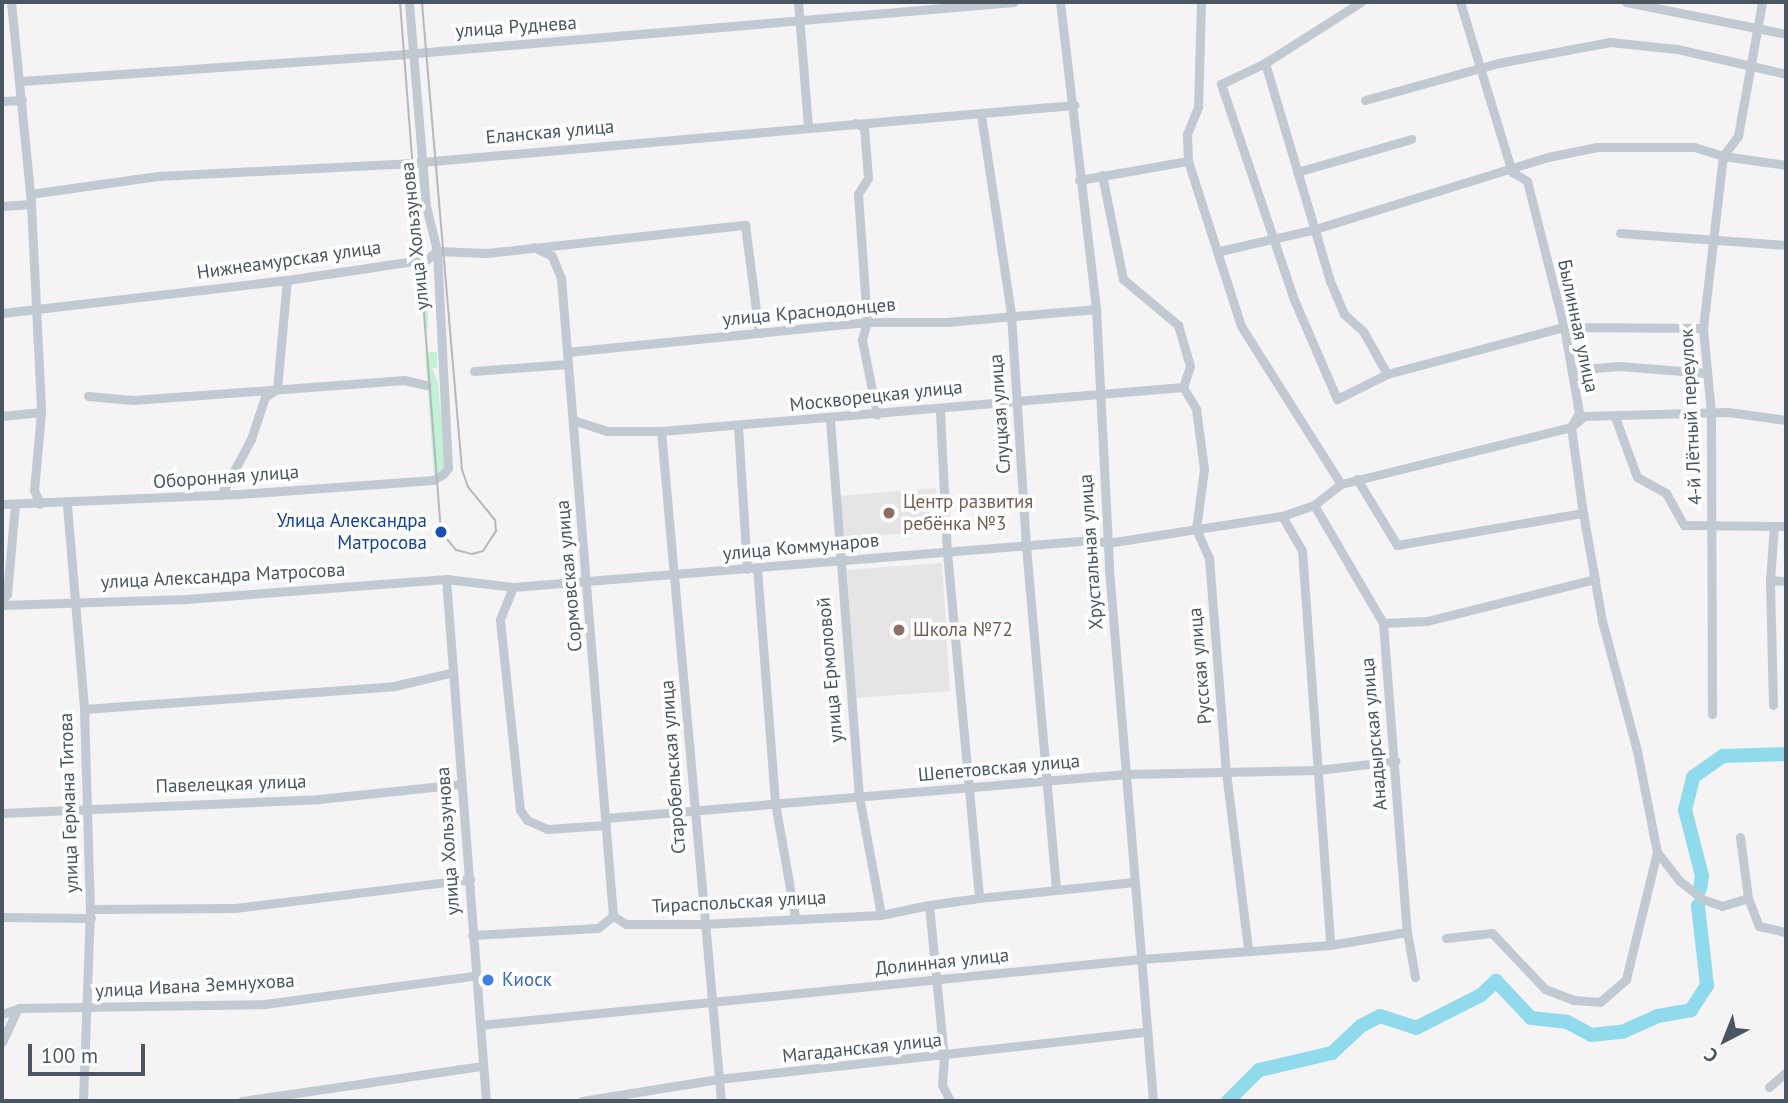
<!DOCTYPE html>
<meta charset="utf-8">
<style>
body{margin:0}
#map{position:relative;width:1788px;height:1103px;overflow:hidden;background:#f5f3f3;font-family:"PT Sans",sans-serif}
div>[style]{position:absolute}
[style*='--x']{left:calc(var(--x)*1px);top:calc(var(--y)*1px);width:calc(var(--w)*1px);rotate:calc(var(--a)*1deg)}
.education>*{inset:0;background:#e6e4e5}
.green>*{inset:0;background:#c3f1d5}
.river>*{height:14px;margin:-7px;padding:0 7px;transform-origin:7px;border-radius:7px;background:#90daee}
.minor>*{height:9px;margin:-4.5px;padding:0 4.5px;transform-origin:4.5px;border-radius:4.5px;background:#c1cad2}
.tram>*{height:2px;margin:-1px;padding:0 1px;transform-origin:1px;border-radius:1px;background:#b5b8bd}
.dots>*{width:19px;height:19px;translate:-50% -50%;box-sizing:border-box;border:4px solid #fff;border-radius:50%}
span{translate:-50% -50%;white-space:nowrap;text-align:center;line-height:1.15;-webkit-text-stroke:7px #fff;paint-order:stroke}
.street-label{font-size:19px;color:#4a5661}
.education-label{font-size:19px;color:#785e54}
.left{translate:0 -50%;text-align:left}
.transit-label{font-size:19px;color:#164399}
.right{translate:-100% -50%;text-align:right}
.shop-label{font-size:19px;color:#366cbe}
.frame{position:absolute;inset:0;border:4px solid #4a5661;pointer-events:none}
.north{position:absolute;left:1690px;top:1005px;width:70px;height:70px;-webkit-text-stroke:5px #fff;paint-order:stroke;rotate:222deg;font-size:19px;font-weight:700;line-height:28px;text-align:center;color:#4a5661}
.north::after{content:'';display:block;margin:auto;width:24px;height:32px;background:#4a5661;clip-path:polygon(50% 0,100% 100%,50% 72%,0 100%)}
.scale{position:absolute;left:28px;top:1044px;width:117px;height:32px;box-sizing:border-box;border:4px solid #4a5661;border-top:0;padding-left:9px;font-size:21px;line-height:24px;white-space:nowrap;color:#4a5661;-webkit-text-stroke:5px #fff;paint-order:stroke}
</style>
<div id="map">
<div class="education">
<div style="clip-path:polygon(936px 488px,939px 531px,842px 538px,839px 496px)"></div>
<div style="clip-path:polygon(942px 563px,950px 691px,856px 698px,847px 570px)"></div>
</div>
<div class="green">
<div style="clip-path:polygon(412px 170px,419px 172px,422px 199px,421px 215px,417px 219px)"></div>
<div style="clip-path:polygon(419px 263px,428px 268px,428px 329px,424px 329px)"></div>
<div style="clip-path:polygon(425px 352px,437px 352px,437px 368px,432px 368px,438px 382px,445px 467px,434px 475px)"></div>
</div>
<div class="river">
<div style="--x:1700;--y:889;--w:13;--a:-81"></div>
<div style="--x:1702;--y:876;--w:68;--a:-104.4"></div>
<div style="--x:1685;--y:810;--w:34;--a:-76"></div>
<div style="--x:1693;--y:777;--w:37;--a:-35"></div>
<div style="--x:1723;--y:756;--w:63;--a:-1.8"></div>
<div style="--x:1228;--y:1101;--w:44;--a:-45"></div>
<div style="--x:1259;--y:1070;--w:75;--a:-13.1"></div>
<div style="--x:1332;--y:1053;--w:40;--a:-43"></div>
<div style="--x:1361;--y:1026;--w:21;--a:-28"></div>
<div style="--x:1380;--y:1016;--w:38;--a:18"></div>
<div style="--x:1416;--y:1028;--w:73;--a:-26.9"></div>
<div style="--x:1481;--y:995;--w:21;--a:-43"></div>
<div style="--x:1496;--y:981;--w:51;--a:46.6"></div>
<div style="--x:1531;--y:1018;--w:36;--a:6"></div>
<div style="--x:1567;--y:1022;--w:27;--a:28"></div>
<div style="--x:1591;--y:1035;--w:31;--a:-6"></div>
<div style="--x:1622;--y:1032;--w:39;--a:-24"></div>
<div style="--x:1658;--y:1016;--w:34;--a:-10"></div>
<div style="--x:1691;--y:1010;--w:30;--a:-57"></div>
<div style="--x:1707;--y:985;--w:80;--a:-96.5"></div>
</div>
<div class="minor">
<div style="--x:11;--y:2;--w:203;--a:84.3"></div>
<div style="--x:31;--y:204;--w:208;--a:87.2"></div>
<div style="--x:41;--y:412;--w:78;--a:95.1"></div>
<div style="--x:34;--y:490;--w:15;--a:67"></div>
<div style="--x:798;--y:2;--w:125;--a:85.4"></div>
<div style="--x:1060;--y:2;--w:309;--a:83.3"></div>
<div style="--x:1096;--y:309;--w:260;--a:87.1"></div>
<div style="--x:1109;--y:569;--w:534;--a:85.27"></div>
<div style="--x:1201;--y:2;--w:105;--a:91.6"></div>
<div style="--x:1198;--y:107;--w:29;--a:112"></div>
<div style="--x:1187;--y:134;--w:27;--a:88"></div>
<div style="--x:1188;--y:161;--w:173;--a:72.2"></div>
<div style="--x:1241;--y:326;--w:187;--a:57.7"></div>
<div style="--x:1361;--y:2;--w:114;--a:147.6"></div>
<div style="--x:1265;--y:63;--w:49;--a:154.5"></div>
<div style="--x:1221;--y:84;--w:230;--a:71.3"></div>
<div style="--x:1295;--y:302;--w:106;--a:66.6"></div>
<div style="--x:1337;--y:399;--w:56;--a:-26.6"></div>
<div style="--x:1387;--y:374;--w:183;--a:-14.9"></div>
<div style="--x:1564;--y:327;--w:139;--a:0.4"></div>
<div style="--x:1460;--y:2;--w:178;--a:73"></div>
<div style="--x:1512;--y:172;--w:17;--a:31"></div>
<div style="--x:1527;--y:181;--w:151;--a:75.8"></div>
<div style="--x:1564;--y:327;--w:87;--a:80.1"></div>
<div style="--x:1579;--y:413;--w:16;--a:120"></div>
<div style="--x:1571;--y:427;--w:87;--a:82.1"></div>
<div style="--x:1583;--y:513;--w:110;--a:80"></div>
<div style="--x:1602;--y:621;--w:135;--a:74.9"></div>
<div style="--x:1637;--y:751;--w:103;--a:78.8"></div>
<div style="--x:1657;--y:852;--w:37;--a:52"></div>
<div style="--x:1680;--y:881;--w:28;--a:39"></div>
<div style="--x:1702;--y:899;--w:21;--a:19"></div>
<div style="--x:1722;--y:906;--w:27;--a:-17"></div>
<div style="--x:1748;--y:898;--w:30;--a:69"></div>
<div style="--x:1759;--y:926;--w:28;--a:13"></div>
<div style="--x:1626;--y:2;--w:163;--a:11.3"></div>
<div style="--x:1265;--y:63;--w:227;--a:73.4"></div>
<div style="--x:1330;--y:281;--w:36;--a:67"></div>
<div style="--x:1344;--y:314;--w:25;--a:42"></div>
<div style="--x:1363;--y:331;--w:49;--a:60.8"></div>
<div style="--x:21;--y:81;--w:384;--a:-4"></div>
<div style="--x:404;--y:54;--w:612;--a:-4.87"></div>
<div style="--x:1365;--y:100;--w:138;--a:-15.5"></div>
<div style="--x:1498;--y:63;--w:114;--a:-10.6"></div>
<div style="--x:1610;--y:42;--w:67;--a:6"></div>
<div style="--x:1677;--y:49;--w:112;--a:12.9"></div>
<div style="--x:2;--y:101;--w:20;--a:-3"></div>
<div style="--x:981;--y:115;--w:201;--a:81.4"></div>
<div style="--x:1011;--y:314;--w:232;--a:86.3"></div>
<div style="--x:1026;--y:546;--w:344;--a:85"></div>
<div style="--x:855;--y:123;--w:10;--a:24"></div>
<div style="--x:864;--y:127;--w:51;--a:85.5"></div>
<div style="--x:868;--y:178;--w:19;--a:122"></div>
<div style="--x:858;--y:194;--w:128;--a:86"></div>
<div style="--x:867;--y:322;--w:19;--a:106"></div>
<div style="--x:862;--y:340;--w:76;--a:78.7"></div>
<div style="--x:1297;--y:172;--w:119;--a:-16.1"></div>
<div style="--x:1102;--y:175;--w:106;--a:78.6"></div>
<div style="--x:1123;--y:279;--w:72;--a:39.9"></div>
<div style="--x:1178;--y:325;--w:43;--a:73.7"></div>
<div style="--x:1190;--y:366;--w:22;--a:108"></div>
<div style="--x:1079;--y:180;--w:111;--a:-9.9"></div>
<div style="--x:30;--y:194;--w:129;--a:-8"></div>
<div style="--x:158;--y:176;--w:241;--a:-2.9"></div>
<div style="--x:399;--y:164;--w:678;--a:-5"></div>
<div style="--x:2;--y:206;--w:29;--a:-4"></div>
<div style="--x:1620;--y:233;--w:166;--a:4.1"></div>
<div style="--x:534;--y:247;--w:20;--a:27"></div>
<div style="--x:552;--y:256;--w:24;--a:68"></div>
<div style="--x:561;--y:278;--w:640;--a:85.34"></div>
<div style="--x:437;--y:251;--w:49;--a:2.3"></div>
<div style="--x:486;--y:253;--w:261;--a:-6.2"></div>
<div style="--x:745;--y:225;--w:109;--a:82.6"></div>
<div style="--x:1220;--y:251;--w:94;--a:-12.9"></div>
<div style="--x:1312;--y:230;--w:247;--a:-17.2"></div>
<div style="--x:1548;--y:157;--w:50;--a:-11.5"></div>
<div style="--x:1597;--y:147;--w:97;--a:0"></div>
<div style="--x:1694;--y:147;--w:30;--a:17"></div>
<div style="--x:1723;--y:156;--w:64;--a:8.1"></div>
<div style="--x:2;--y:313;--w:287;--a:-6.6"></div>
<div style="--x:287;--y:280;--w:142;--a:-8.5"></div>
<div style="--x:427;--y:259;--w:13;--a:-39"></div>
<div style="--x:567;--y:352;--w:301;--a:-5.7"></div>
<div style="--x:867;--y:322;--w:80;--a:0"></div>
<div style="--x:947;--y:322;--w:150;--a:-5"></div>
<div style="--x:1572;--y:370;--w:47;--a:-4.9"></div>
<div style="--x:1619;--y:366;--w:88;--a:4.5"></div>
<div style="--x:474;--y:371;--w:94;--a:-4.3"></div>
<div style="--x:1183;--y:387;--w:26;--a:59"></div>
<div style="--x:1196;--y:409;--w:61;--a:82.4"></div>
<div style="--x:1204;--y:469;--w:61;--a:97.6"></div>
<div style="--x:1196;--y:529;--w:32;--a:66"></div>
<div style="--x:1209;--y:558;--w:215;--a:85.5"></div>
<div style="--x:1226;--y:772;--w:178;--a:82.9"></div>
<div style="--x:88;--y:396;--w:45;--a:5.1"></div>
<div style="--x:133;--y:400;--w:272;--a:-4.2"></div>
<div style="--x:404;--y:380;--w:23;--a:13"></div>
<div style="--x:940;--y:411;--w:141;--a:87.2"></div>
<div style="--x:947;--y:552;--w:347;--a:84.7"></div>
<div style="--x:979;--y:898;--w:50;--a:172"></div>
<div style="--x:929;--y:905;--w:153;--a:84.4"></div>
<div style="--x:944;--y:1057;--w:28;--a:94"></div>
<div style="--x:942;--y:1085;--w:18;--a:63"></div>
<div style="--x:2;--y:416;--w:39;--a:-6"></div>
<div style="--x:1615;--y:417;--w:64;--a:69.9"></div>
<div style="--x:1637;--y:477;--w:33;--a:29"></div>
<div style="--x:1666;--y:493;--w:37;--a:61"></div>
<div style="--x:1684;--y:525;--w:102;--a:0.6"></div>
<div style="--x:573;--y:420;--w:36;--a:18"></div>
<div style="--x:607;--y:431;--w:54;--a:0"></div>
<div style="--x:661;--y:431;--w:524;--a:-4.82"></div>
<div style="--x:830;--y:420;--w:377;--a:85.6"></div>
<div style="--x:859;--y:796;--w:121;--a:79.5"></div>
<div style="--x:738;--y:426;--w:143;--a:86.4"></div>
<div style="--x:661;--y:431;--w:673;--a:84.88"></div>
<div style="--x:1357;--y:479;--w:77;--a:58.8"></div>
<div style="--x:1397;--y:545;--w:189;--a:-9.8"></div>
<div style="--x:221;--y:495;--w:64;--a:-61.8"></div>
<div style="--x:251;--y:439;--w:44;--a:-71.6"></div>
<div style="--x:265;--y:397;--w:14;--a:-34"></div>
<div style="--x:277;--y:389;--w:109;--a:-84.8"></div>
<div style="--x:2;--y:504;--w:237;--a:-2.4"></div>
<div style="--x:239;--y:494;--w:195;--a:-4.1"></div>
<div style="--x:433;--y:480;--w:12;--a:-31"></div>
<div style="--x:443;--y:474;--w:8;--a:-50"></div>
<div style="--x:448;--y:468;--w:217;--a:-92.9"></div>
<div style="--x:437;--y:251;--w:46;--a:-103.7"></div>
<div style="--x:426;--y:206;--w:205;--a:-94.8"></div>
<div style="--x:67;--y:505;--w:205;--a:85.2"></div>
<div style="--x:84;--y:709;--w:200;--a:88.3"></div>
<div style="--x:90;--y:909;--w:192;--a:92.1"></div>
<div style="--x:1314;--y:505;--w:137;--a:59.7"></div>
<div style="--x:1383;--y:623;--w:310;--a:85.6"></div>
<div style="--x:1407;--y:932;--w:46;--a:79.9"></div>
<div style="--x:1282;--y:516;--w:39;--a:60"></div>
<div style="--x:1302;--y:550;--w:396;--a:85.9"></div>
<div style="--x:757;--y:568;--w:236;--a:85.6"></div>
<div style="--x:775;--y:803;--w:115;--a:80"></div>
<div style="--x:446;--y:579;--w:524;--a:85.62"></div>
<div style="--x:1770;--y:580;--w:16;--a:4"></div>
<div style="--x:513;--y:587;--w:35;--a:112"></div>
<div style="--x:500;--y:620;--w:191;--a:84"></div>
<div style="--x:520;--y:810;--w:12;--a:55"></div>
<div style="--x:527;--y:820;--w:22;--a:24"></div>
<div style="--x:547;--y:829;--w:59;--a:-3.9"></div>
<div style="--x:2;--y:600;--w:8;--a:-50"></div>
<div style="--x:7;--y:594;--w:90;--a:-84.9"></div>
<div style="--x:2;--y:605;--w:184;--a:-1.9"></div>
<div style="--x:186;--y:599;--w:261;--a:-4.4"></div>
<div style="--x:446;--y:579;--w:67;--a:6.8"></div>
<div style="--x:513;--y:587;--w:581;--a:-4.64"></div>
<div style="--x:1092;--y:540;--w:15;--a:11"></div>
<div style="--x:1107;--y:543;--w:177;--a:-8.8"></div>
<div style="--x:1282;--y:516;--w:34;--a:-19"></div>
<div style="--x:1314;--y:505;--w:34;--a:-38"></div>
<div style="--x:1341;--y:484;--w:237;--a:-13.9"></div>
<div style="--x:1571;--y:427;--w:17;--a:-40"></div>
<div style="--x:1584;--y:416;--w:144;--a:-1.6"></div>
<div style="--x:1728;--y:412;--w:59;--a:7.9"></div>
<div style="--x:1383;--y:623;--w:44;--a:-2.6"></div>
<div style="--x:1427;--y:621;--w:173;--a:-14"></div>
<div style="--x:1773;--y:705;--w:125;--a:-91.4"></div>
<div style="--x:1770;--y:580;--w:54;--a:-85.8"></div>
<div style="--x:84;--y:709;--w:311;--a:-4.2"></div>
<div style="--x:394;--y:686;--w:57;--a:-13.1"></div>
<div style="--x:1712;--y:714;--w:301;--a:-90.2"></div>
<div style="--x:1711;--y:413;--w:85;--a:-95.4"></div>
<div style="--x:1703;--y:328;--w:173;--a:-83.4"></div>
<div style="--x:1723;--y:156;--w:25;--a:-53"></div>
<div style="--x:1738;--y:136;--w:136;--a:-79.8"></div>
<div style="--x:2;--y:813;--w:317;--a:-2.5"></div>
<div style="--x:319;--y:799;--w:143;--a:-6"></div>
<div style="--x:606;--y:818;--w:522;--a:-4.84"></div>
<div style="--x:1126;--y:774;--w:192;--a:-1.2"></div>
<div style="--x:1318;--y:770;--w:78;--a:-6.7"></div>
<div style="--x:1740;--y:837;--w:62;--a:82.5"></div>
<div style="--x:979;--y:898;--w:156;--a:-5.9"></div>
<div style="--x:90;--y:909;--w:145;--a:-0.4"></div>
<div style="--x:235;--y:908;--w:237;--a:-7"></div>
<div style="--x:2;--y:917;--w:89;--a:0.6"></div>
<div style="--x:472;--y:935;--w:126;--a:-3.2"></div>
<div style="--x:598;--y:928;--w:19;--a:-39"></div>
<div style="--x:613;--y:916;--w:15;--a:32"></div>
<div style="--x:626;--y:924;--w:76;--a:0"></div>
<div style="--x:702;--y:924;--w:179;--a:-2.9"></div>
<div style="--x:881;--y:915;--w:49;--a:-11.8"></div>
<div style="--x:1446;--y:938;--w:46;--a:-6.2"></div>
<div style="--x:1492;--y:933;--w:77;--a:46.6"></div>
<div style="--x:1545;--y:989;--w:30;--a:21"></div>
<div style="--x:1573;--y:1000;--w:27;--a:4"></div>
<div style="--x:1600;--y:1002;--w:35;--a:-41"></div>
<div style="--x:1626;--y:979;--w:131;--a:-76.3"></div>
<div style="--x:2;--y:1014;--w:18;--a:-19"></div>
<div style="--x:19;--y:1008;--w:246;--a:-0.9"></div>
<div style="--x:265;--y:1004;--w:210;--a:-7.7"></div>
<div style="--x:480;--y:1025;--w:664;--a:-5.7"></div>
<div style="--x:1141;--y:959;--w:190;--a:-4.2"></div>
<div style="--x:1330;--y:945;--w:78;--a:-9.6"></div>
<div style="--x:2;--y:1042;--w:35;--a:-65"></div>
<div style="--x:1769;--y:1087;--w:23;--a:-41"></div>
<div style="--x:242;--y:1101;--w:243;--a:-8.3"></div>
<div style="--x:582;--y:1101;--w:138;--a:-9.2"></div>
<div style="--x:718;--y:1079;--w:432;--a:-6.3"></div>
</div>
<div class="tram">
<div style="--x:400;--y:2;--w:532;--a:85.58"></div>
<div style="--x:441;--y:532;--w:23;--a:50"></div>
<div style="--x:456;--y:550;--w:16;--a:14"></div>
<div style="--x:472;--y:554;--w:11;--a:-15"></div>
<div style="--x:483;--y:551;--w:24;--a:-57"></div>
<div style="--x:496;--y:531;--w:11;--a:-95"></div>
<div style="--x:495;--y:520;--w:43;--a:-129.3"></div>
<div style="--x:468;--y:487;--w:18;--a:-109"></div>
<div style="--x:462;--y:470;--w:470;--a:-94.9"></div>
</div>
<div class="dots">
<div style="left:889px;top:513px;background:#8d6e63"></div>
<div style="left:441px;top:532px;background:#1a4fb4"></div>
<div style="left:899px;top:630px;background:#8d6e63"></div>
<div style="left:488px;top:980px;background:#3f7fe0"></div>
</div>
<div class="street-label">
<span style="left:516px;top:27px;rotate:-4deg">улица Руднева</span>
<span style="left:550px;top:132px;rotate:-5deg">Еланская улица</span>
<span style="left:415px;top:236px;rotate:-96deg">улица Хользунова</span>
<span style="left:289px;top:260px;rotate:-8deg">Нижнеамурская улица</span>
<span style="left:809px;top:312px;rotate:-5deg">улица Краснодонцев</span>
<span style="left:1578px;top:326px;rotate:78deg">Былинная улица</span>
<span style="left:876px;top:396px;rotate:-6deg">Москворецкая улица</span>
<span style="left:1000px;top:414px;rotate:-94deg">Слуцкая улица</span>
<span style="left:1691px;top:417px;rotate:-93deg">4-й Лётный переулок</span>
<span style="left:226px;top:477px;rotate:-4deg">Оборонная улица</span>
<span style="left:801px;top:547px;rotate:-5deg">улица Коммунаров</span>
<span style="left:1091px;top:552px;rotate:-94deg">Хрустальная улица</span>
<span style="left:223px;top:576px;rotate:-3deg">улица Александра Матросова</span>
<span style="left:569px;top:576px;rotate:-95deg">Сормовская улица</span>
<span style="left:1200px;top:666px;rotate:-95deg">Русская улица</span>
<span style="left:830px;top:670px;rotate:-95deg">улица Ермоловой</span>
<span style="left:1374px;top:734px;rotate:-95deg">Анадырская улица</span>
<span style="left:673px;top:767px;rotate:-94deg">Старобельская улица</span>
<span style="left:999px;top:768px;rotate:-5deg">Шепетовская улица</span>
<span style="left:231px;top:784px;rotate:-2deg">Павелецкая улица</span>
<span style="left:69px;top:803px;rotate:-92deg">улица Германа Титова</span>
<span style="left:448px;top:841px;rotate:-94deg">улица Хользунова</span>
<span style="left:739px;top:902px;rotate:-3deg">Тираспольская улица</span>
<span style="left:942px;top:962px;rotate:-6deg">Долинная улица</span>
<span style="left:195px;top:986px;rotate:-3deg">улица Ивана Земнухова</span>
<span style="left:862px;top:1048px;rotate:-6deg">Магаданская улица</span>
</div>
<div class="education-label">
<span class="left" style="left:903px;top:513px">Центр развития<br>ребёнка №3</span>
<span class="left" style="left:913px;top:630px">Школа №72</span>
</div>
<div class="transit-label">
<span class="right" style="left:427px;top:532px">Улица Александра<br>Матросова</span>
</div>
<div class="shop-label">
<span class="left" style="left:502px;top:980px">Киоск</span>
</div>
<div class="frame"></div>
<div class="north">С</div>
<div class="scale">100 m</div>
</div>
